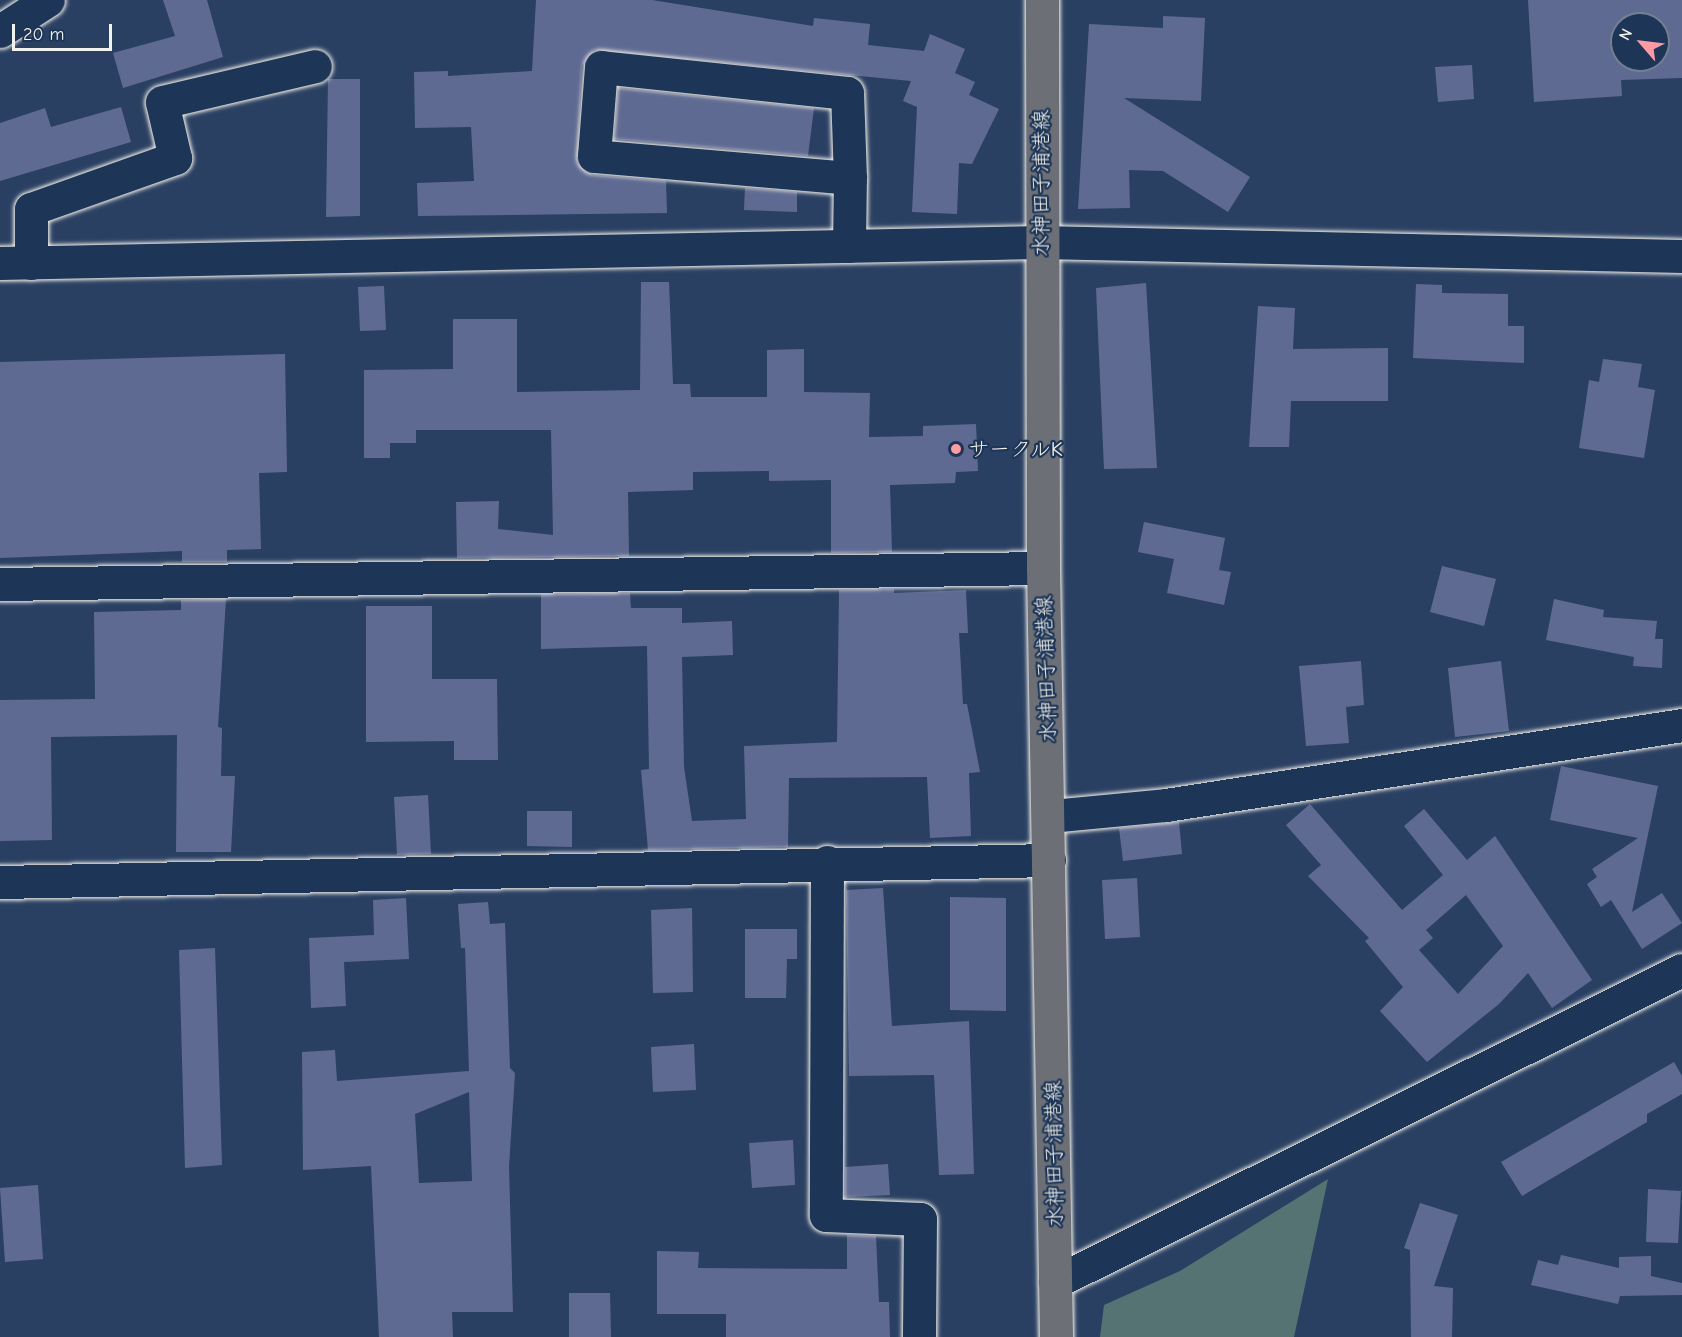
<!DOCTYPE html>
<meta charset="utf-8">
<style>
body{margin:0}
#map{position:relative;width:1682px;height:1337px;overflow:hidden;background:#2a4063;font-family:"Comic Neue","Klee One",sans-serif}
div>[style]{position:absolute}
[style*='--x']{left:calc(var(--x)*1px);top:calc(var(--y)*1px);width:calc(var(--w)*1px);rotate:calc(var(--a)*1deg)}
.green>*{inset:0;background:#547372}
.building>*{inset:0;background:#5f6a92}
.roads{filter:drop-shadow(0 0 2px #f4f1e8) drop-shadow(0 0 2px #f4f1e8)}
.minor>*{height:33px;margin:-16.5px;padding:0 16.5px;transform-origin:16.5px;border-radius:16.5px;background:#1d3557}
.major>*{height:33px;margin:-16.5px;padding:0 16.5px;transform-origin:16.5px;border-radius:16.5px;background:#6c6f75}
.dots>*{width:16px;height:16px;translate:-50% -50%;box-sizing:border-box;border:3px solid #1d3557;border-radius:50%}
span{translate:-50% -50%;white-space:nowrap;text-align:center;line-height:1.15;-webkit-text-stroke:4.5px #1d3557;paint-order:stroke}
.street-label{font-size:21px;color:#f4f1e8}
.poi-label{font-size:21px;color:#f4f1e8}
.left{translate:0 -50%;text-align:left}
.north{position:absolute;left:1610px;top:12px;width:60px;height:60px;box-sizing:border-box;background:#1d3557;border:2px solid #738091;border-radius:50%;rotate:298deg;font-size:16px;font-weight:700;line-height:24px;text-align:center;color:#f4f1e8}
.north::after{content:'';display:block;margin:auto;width:21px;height:27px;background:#ff9aa2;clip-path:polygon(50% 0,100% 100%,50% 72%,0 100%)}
.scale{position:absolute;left:12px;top:24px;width:100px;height:27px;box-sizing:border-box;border:3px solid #f4f1e8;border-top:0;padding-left:8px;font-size:18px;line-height:21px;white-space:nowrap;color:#f4f1e8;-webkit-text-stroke:4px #1d3557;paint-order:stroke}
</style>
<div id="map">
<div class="green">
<div style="clip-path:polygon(1328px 1179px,1294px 1337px,1100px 1337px,1104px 1305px,1180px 1271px)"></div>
</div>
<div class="building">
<div style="clip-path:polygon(163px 0,207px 0,223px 57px,123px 88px,113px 53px,175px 36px)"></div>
<div style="clip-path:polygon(536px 0,652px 0,813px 26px,814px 18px,870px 24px,868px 45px,924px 51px,930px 34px,965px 49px,955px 73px,975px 82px,969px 95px,999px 109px,972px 164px,959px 163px,957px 214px,912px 212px,917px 107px,903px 101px,911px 81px,594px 50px,582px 66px,577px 163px,592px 175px,666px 181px,667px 213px,418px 216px,417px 183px,474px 181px,471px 127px,415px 128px,414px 72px,448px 71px,448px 76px,532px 71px)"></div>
<div style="clip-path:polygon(evenodd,1528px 0,1682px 0,1682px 78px,1621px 80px,1622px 96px,1534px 102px,1528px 0,1622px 24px,1658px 24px,1658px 60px,1622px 60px,1622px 24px)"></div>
<div style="clip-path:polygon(1163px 16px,1205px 18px,1201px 101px,1124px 98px,1250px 177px,1228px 212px,1163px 171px,1129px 170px,1130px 208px,1078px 209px,1089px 24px,1163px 28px)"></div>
<div style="clip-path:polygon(1472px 65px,1474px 99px,1438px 102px,1435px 67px)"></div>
<div style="clip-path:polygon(328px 79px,360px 79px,360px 216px,326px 217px)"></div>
<div style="clip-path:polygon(618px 88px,814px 108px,808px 156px,614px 139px)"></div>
<div style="clip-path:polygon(121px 107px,131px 142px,0 181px,0 123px,45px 108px,51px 127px)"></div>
<div style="clip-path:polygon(745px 188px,797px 192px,797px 212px,744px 210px)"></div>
<div style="clip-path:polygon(641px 282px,669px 282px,673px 384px,690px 384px,691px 397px,767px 397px,767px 350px,804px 349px,804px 392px,870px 393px,869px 437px,923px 436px,923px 426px,976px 424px,978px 471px,956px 472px,955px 483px,890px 485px,892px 552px,831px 553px,831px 480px,769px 481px,769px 471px,693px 472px,693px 490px,628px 492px,629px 556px,457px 558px,456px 502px,499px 501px,498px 529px,553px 535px,551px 430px,416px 430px,416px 443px,390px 443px,390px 458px,364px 458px,364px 370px,453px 369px,453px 319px,517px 319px,517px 392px,640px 390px)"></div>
<div style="clip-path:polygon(1146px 283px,1157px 468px,1104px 469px,1096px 288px)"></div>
<div style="clip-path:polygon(1416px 284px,1442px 285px,1442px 293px,1508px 294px,1508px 326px,1524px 326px,1524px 363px,1413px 358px)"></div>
<div style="clip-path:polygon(384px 286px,386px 330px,360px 331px,358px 287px)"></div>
<div style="clip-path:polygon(1258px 306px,1295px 308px,1293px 349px,1388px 348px,1388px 401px,1291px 401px,1289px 447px,1249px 447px)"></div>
<div style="clip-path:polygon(285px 354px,287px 472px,259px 473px,261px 549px,227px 550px,227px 562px,182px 562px,182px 551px,0 558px,0 362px)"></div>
<div style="clip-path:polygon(1603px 359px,1642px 364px,1638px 387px,1655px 390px,1644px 458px,1579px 448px,1589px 380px,1599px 382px)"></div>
<div style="clip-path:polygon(1144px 522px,1225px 538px,1219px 570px,1231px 572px,1224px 605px,1167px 593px,1174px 559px,1138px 552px)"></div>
<div style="clip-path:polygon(1442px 566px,1496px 579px,1484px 626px,1430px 612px)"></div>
<div style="clip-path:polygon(894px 589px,894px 593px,966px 590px,968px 633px,959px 633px,963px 704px,967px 704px,980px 772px,969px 773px,971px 836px,930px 838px,927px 777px,789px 778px,788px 847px,648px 850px,641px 770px,649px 769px,647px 646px,541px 649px,541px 594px,630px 593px,631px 608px,682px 608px,682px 623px,732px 621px,733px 655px,682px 657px,684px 767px,692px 821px,746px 819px,744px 746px,837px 742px,839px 590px)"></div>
<div style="clip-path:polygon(226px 599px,218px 727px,222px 728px,221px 776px,235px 776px,231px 852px,176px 852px,177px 735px,51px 737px,52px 840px,0 841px,0 700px,95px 699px,94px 612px,181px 610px,181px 600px)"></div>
<div style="clip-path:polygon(1554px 599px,1604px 610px,1603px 617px,1657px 621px,1655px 639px,1663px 639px,1662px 668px,1633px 666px,1634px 657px,1546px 640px)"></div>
<div style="clip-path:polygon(366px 606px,432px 606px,432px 679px,497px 679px,498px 760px,454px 760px,454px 741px,366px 742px)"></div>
<div style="clip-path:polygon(1361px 661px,1364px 705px,1346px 707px,1349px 743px,1306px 746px,1299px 666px)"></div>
<div style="clip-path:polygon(1501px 661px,1509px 731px,1455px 737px,1448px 668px)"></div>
<div style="clip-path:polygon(1561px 766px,1658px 786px,1632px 912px,1662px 893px,1682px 923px,1642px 949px,1611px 900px,1601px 907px,1587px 884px,1597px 877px,1592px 869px,1638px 838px,1550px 820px)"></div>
<div style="clip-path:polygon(428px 795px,431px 854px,397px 855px,394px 797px)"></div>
<div style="clip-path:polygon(evenodd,1310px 804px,1402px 910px,1443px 875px,1404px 826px,1424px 809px,1467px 860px,1495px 836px,1592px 980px,1552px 1008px,1528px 973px,1499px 1004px,1427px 1062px,1380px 1011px,1403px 987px,1365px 941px,1369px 938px,1308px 876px,1321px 865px,1286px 825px,1310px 804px,1466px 895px,1503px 946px,1458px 994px,1419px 950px,1433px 938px,1426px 930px,1466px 895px)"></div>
<div style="clip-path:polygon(527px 811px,572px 811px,572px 847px,527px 846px)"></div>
<div style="clip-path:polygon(1179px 822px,1182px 854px,1123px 861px,1119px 828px)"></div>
<div style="clip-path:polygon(1137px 878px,1140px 937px,1105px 939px,1102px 880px)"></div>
<div style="clip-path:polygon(883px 888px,892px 1026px,969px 1021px,974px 1174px,939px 1175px,934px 1075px,849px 1076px,846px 890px)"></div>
<div style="clip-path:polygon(950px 897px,1006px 898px,1006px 1011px,950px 1010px)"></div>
<div style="clip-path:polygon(406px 898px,409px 959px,344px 962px,346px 1006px,311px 1008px,309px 938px,374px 935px,373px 900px)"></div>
<div style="clip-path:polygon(evenodd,488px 902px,490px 924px,505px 923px,510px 1068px,515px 1073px,509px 1167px,513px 1312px,452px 1312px,453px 1337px,379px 1337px,371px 1166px,303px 1170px,302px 1052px,335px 1050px,337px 1081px,469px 1071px,465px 948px,461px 948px,458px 904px,488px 902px,469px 1092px,472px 1181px,419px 1183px,415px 1114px,469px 1092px)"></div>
<div style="clip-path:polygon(692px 908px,693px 992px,653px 993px,651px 910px)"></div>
<div style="clip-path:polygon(745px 929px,797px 929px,797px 959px,787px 959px,786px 998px,745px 998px)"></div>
<div style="clip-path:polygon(215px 948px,222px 1165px,185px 1168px,179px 950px)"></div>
<div style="clip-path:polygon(694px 1044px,696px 1090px,653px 1092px,651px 1047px)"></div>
<div style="clip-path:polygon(1674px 1062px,1682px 1076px,1682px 1094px,1647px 1114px,1647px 1122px,1522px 1196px,1501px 1162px)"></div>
<div style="clip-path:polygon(793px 1140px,795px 1185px,752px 1188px,749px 1143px)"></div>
<div style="clip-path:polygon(888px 1164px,890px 1195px,845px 1197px,845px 1167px)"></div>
<div style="clip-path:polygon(38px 1185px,43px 1259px,5px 1262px,0 1188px)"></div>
<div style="clip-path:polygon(1648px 1189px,1681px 1191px,1678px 1243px,1646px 1242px)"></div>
<div style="clip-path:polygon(1420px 1203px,1458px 1215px,1434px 1286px,1453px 1288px,1452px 1337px,1411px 1337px,1410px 1250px,1404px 1248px)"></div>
<div style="clip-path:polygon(847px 1235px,876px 1236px,879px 1302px,889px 1302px,890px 1337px,726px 1337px,726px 1314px,657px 1314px,657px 1251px,699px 1252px,698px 1268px,847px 1269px)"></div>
<div style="clip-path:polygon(1561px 1255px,1619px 1268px,1619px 1257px,1651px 1256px,1651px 1276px,1682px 1283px,1682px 1295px,1620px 1296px,1618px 1304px,1531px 1285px,1538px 1260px,1558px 1265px)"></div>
<div style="clip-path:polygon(569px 1293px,610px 1293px,611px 1337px,569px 1337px)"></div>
</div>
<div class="roads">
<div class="minor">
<div style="--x:0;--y:31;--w:57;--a:-32.9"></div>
<div style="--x:849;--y:246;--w:68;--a:-89.2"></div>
<div style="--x:850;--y:178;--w:85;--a:-92"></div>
<div style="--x:847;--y:93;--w:247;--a:-174"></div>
<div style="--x:601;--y:67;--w:89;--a:94.5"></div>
<div style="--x:594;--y:156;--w:257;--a:4.9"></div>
<div style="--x:0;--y:263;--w:1040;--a:-1.16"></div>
<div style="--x:1040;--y:242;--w:642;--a:1.25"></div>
<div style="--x:31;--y:263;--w:54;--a:-90"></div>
<div style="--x:31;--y:209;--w:153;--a:-19.5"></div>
<div style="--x:175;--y:158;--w:57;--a:-103.1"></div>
<div style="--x:162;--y:102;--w:157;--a:-13.2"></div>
<div style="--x:0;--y:584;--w:1043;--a:-0.88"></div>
<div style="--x:1050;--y:816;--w:117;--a:-5.4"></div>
<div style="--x:1166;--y:805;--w:522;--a:-8.81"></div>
<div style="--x:827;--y:862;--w:353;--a:90.2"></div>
<div style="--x:826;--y:1215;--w:94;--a:2.4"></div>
<div style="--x:920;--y:1219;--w:118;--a:90.5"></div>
<div style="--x:0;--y:882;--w:1049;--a:-1.2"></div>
<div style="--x:1055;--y:1282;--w:700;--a:-26.46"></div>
</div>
<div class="major">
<div style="--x:1042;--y:0;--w:568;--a:89.9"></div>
<div style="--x:1043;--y:568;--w:769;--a:89.03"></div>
</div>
</div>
<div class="dots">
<div style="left:956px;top:449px;background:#ff9aa2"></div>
</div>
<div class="street-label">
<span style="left:1041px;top:183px;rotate:-90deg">水神田子浦港線</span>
<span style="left:1046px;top:669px;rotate:-92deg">水神田子浦港線</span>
<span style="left:1054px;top:1154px;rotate:-91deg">水神田子浦港線</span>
</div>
<div class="poi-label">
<span class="left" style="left:968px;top:449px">サークルK</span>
</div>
<div class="north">N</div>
<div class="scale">20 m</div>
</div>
